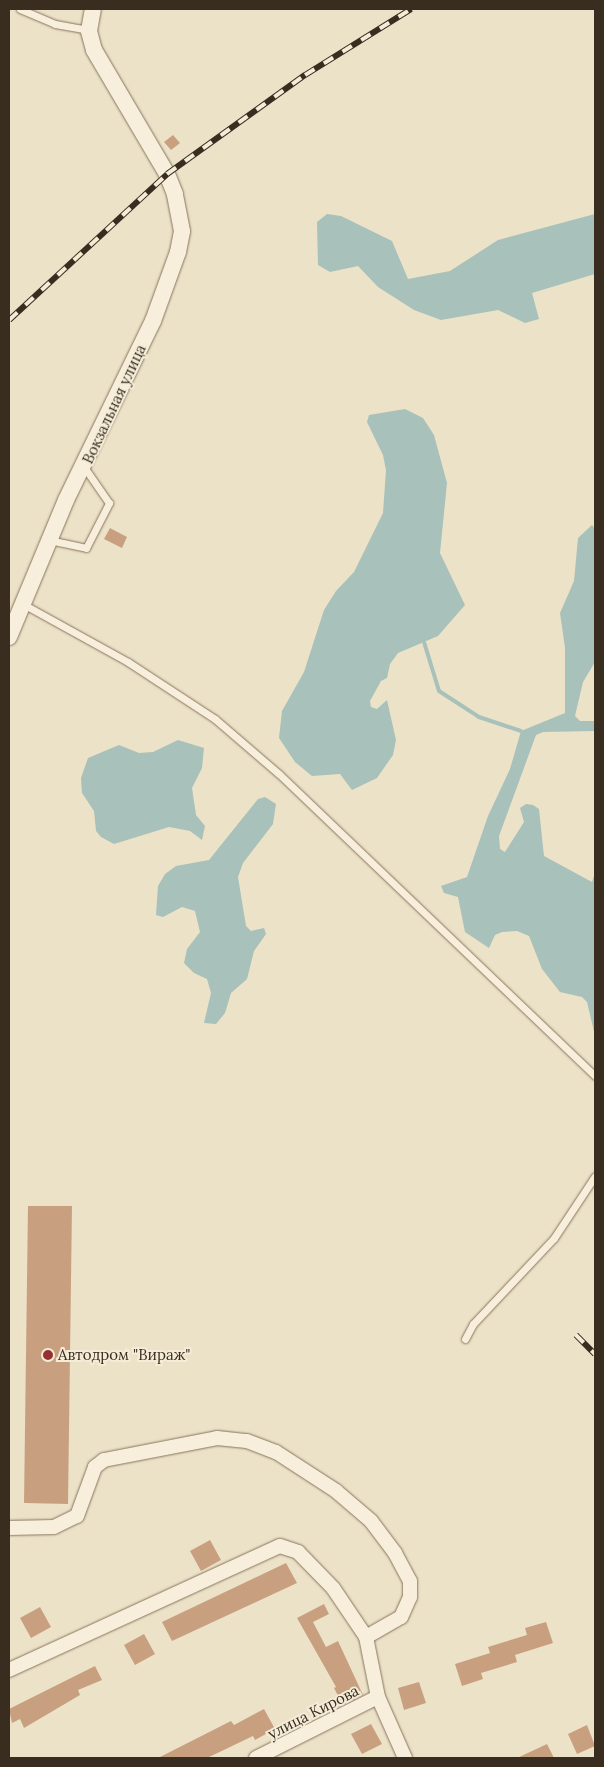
<!DOCTYPE html>
<meta charset="utf-8">
<style>
body{margin:0}
#map{position:relative;width:604px;height:1767px;overflow:hidden;background:#ece2c8;font-family:Lora,serif}
div>[style]{position:absolute}
[style*='--x']{left:calc(var(--x)*1px);top:calc(var(--y)*1px);width:calc(var(--w)*1px);rotate:calc(var(--a)*1deg)}
.water>*{inset:0;background:#a8c1ba}
.stream>*{height:4px;margin:-2px;padding:0 2px;transform-origin:2px;border-radius:2px;background:#a8c1ba}
.building>*{inset:0;background:#c8a080}
.roads{filter:drop-shadow(0 0 1px #87755e) drop-shadow(0 0 1px #87755e)}
.service>*{height:7px;margin:-3.5px;padding:0 3.5px;transform-origin:3.5px;border-radius:3.5px;background:#f7efdb}
.minor>*{height:14px;margin:-7px;padding:0 7px;transform-origin:7px;border-radius:7px;background:#f7efdb}
.tertiary>*{height:16px;margin:-8px;padding:0 8px;transform-origin:8px;border-radius:8px;background:#f7efdb}
.rail>*{height:5.5px;margin-top:-2.75px;transform-origin:0;background:repeating-linear-gradient(90deg,#f4ecd7 0 11px,#392d20 0 22px);box-sizing:border-box;border-block:1px solid #392d20}
.dots>*{width:14px;height:14px;translate:-50% -50%;box-sizing:border-box;border:2px solid #f4ecd7;border-radius:50%}
span{translate:-50% -50%;white-space:nowrap;text-align:center;line-height:1.15;-webkit-text-stroke:4px #f4ecd7;paint-order:stroke}
.street-label{font-size:15px;color:#392d20}
.poi-label{font-size:15px;color:#392d20}
.left{translate:0 -50%;text-align:left}
.frame{position:absolute;inset:0;border:10px solid #392d20;pointer-events:none}
</style>
<div id="map">
<div class="water">
<div style="clip-path:polygon(327px 214px,341px 216px,392px 241px,408px 279px,450px 271px,498px 240px,595px 214px,595px 274px,532px 293px,539px 319px,525px 323px,498px 310px,441px 320px,414px 310px,378px 287px,358px 266px,330px 272px,318px 265px,317px 222px)"></div>
<div style="clip-path:polygon(405px 409px,423px 418px,434px 435px,447px 483px,440px 553px,465px 605px,438px 636px,398px 653px,390px 664px,387px 678px,381px 681px,370px 701px,371px 707px,377px 709px,387px 700px,396px 740px,393px 755px,377px 778px,352px 790px,340px 774px,312px 776px,295px 762px,279px 738px,282px 711px,304px 672px,324px 610px,336px 591px,354px 572px,383px 513px,386px 470px,383px 455px,367px 422px,369px 415px)"></div>
<div style="clip-path:polygon(592px 525px,595px 529px,595px 662px,583px 682px,575px 716px,580px 721px,595px 721px,595px 731px,543px 732px,536px 735px,499px 836px,500px 849px,505px 852px,524px 822px,520px 808px,526px 804px,533px 805px,539px 809px,544px 856px,592px 882px,595px 873px,595px 1036px,587px 1002px,582px 997px,560px 992px,542px 969px,529px 936px,517px 931px,502px 932px,495px 935px,489px 948px,465px 932px,458px 897px,444px 893px,441px 886px,467px 877px,488px 816px,510px 769px,521px 731px,565px 713px,565px 648px,560px 613px,574px 581px,578px 538px)"></div>
<div style="clip-path:polygon(178px 740px,204px 748px,202px 768px,192px 788px,196px 815px,205px 826px,202px 840px,190px 831px,169px 827px,114px 844px,101px 837px,96px 831px,94px 811px,82px 793px,81px 778px,88px 758px,119px 745px,139px 753px,153px 752px)"></div>
<div style="clip-path:polygon(265px 797px,276px 804px,273px 824px,243px 863px,238px 877px,246px 926px,251px 931px,264px 928px,266px 934px,254px 951px,247px 979px,231px 993px,225px 1013px,216px 1024px,204px 1023px,211px 993px,207px 979px,194px 973px,184px 963px,187px 949px,200px 932px,195px 911px,182px 907px,163px 917px,156px 915px,158px 886px,165px 874px,176px 866px,209px 860px,258px 799px)"></div>
</div>
<div class="stream">
<div style="--x:424;--y:642;--w:51;--a:73"></div>
<div style="--x:439;--y:691;--w:48;--a:33"></div>
<div style="--x:479;--y:717;--w:44;--a:18.4"></div>
</div>
<div class="building">
<div style="clip-path:polygon(173px 135px,180px 143px,171px 150px,164px 142px)"></div>
<div style="clip-path:polygon(110px 528px,127px 537px,122px 548px,104px 539px)"></div>
<div style="clip-path:polygon(28px 1206px,72px 1206px,68px 1504px,24px 1503px)"></div>
<div style="clip-path:polygon(210px 1540px,221px 1560px,201px 1571px,190px 1551px)"></div>
<div style="clip-path:polygon(286px 1563px,297px 1583px,172px 1641px,162px 1622px)"></div>
<div style="clip-path:polygon(324px 1604px,329px 1614px,313px 1622px,326px 1647px,338px 1641px,363px 1695px,343px 1705px,334px 1688px,336px 1687px,297px 1618px)"></div>
<div style="clip-path:polygon(40px 1607px,51px 1627px,31px 1638px,20px 1618px)"></div>
<div style="clip-path:polygon(546px 1622px,553px 1643px,515px 1655px,517px 1662px,481px 1673px,483px 1679px,462px 1686px,455px 1664px,490px 1653px,488px 1647px,527px 1635px,525px 1628px)"></div>
<div style="clip-path:polygon(144px 1634px,155px 1654px,135px 1665px,124px 1645px)"></div>
<div style="clip-path:polygon(95px 1666px,102px 1680px,78px 1690px,80px 1695px,24px 1728px,20px 1719px,12px 1723px,9px 1709px)"></div>
<div style="clip-path:polygon(419px 1682px,426px 1703px,404px 1710px,398px 1688px)"></div>
<div style="clip-path:polygon(264px 1709px,275px 1729px,255px 1740px,253px 1736px,207px 1758px,158px 1758px,231px 1721px,234px 1725px)"></div>
<div style="clip-path:polygon(371px 1724px,382px 1744px,362px 1754px,351px 1734px)"></div>
<div style="clip-path:polygon(587px 1725px,595px 1746px,577px 1754px,568px 1734px)"></div>
<div style="clip-path:polygon(547px 1744px,554px 1758px,517px 1758px)"></div>
</div>
<div class="roads">
<div class="service">
<div style="--x:20;--y:9;--w:38;--a:23"></div>
<div style="--x:55;--y:24;--w:35;--a:10"></div>
<div style="--x:49;--y:540;--w:38;--a:12"></div>
<div style="--x:86;--y:548;--w:51;--a:-62.9"></div>
<div style="--x:109;--y:503;--w:44;--a:-124.8"></div>
<div style="--x:23;--y:604;--w:120;--a:28.9"></div>
<div style="--x:128;--y:662;--w:104;--a:33.2"></div>
<div style="--x:215;--y:719;--w:84;--a:40.7"></div>
<div style="--x:279;--y:774;--w:437;--a:43.7"></div>
<div style="--x:465;--y:1339;--w:17;--a:-62"></div>
<div style="--x:473;--y:1324;--w:118;--a:-46.7"></div>
<div style="--x:554;--y:1238;--w:74;--a:-56.5"></div>
</div>
<div class="minor">
<div style="--x:9;--y:1528;--w:45;--a:-1.3"></div>
<div style="--x:54;--y:1527;--w:25;--a:-26"></div>
<div style="--x:77;--y:1516;--w:52;--a:-69.8"></div>
<div style="--x:95;--y:1467;--w:11;--a:-38"></div>
<div style="--x:104;--y:1460;--w:115;--a:-11"></div>
<div style="--x:217;--y:1438;--w:30;--a:6"></div>
<div style="--x:247;--y:1441;--w:31;--a:21"></div>
<div style="--x:276;--y:1452;--w:72;--a:33"></div>
<div style="--x:336;--y:1491;--w:46;--a:40.6"></div>
<div style="--x:371;--y:1521;--w:40;--a:53"></div>
<div style="--x:395;--y:1553;--w:32;--a:62"></div>
<div style="--x:410;--y:1581;--w:16;--a:90"></div>
<div style="--x:410;--y:1597;--w:22;--a:114"></div>
<div style="--x:401;--y:1617;--w:40;--a:150.3"></div>
<div style="--x:9;--y:1670;--w:298;--a:-24.6"></div>
<div style="--x:280;--y:1546;--w:19;--a:18"></div>
<div style="--x:298;--y:1552;--w:50;--a:45.8"></div>
<div style="--x:333;--y:1588;--w:59;--a:56"></div>
<div style="--x:366;--y:1637;--w:61;--a:78.7"></div>
<div style="--x:256;--y:1758;--w:136;--a:-26.6"></div>
<div style="--x:378;--y:1697;--w:67;--a:66.1"></div>
</div>
<div class="tertiary">
<div style="--x:9;--y:637;--w:148;--a:-67.4"></div>
<div style="--x:66;--y:500;--w:199;--a:-64.1"></div>
<div style="--x:153;--y:321;--w:73;--a:-70.1"></div>
<div style="--x:178;--y:252;--w:21;--a:-79"></div>
<div style="--x:182;--y:231;--w:38;--a:-101"></div>
<div style="--x:175;--y:194;--w:22;--a:-112"></div>
<div style="--x:167;--y:174;--w:144;--a:-120.5"></div>
<div style="--x:94;--y:50;--w:20;--a:-105"></div>
<div style="--x:89;--y:31;--w:22;--a:-80"></div>
</div>
</div>
<div class="rail">
<div style="--x:9;--y:320;--w:215;--a:-42.7"></div>
<div style="--x:167;--y:174;--w:170;--a:-35.7"></div>
<div style="--x:305;--y:75;--w:125;--a:-31.9"></div>
<div style="--x:576;--y:1335;--w:27;--a:45"></div>
</div>
<div class="dots">
<div style="left:48px;top:1355px;background:#933231"></div>
</div>
<div class="street-label">
<span style="left:114px;top:404px;rotate:-65deg">Вокзальная улица</span>
<span style="left:313px;top:1712px;rotate:-27deg">улица Кирова</span>
</div>
<div class="poi-label">
<span class="left" style="left:58px;top:1355px">Автодром "Вираж"</span>
</div>
<div class="frame"></div>
</div>
